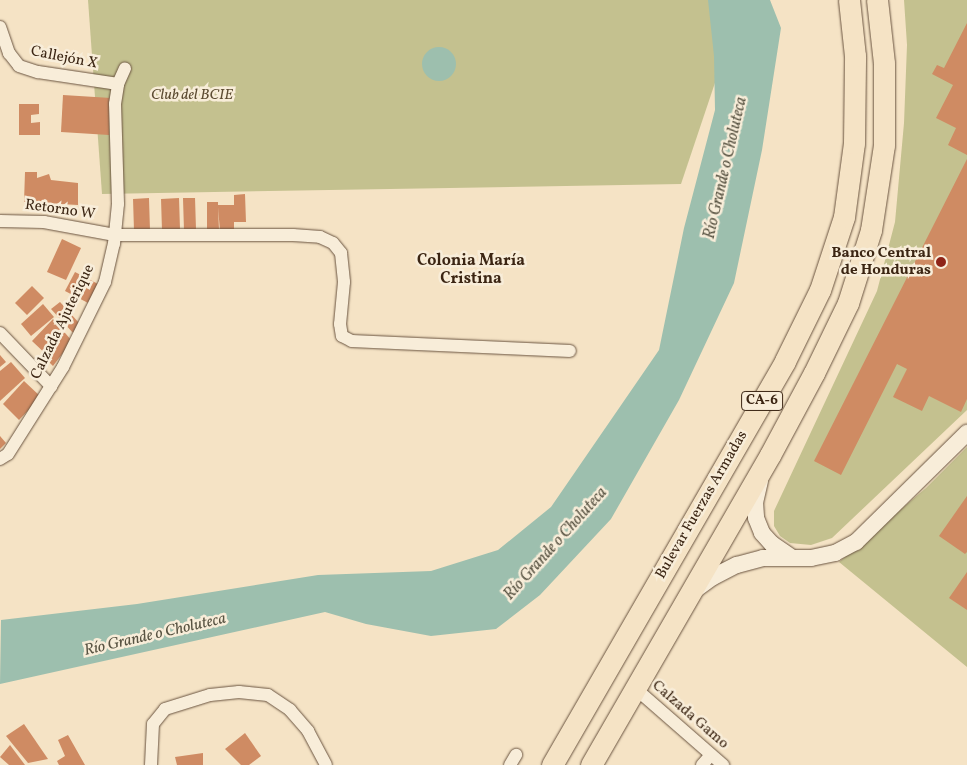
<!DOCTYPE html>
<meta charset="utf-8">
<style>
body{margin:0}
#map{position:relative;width:967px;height:765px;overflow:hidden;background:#f5e3c5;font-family:Vollkorn,serif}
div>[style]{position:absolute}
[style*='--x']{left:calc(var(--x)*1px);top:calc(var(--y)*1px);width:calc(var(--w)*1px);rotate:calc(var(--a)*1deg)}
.green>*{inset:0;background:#c4c18f}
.water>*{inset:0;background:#9dbfae}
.round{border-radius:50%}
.building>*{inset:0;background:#cf8b63}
.roads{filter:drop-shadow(0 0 1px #6a5440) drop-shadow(0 0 1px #6a5440)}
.minor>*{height:12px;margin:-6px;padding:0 6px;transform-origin:6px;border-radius:6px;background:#f8edd9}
.tertiary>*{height:16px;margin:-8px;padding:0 8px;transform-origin:8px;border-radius:8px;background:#f8edd9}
.trunk>*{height:21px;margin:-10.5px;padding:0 10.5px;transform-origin:10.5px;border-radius:10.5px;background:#f5e3c5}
.dots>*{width:14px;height:14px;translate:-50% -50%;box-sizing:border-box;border:2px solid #f8edd9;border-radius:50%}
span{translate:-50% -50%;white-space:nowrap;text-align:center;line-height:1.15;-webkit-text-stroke:5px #f8edd9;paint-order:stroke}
.shield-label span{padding:1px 4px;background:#f8edd9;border:1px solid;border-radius:4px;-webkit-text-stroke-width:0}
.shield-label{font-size:14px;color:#3b2513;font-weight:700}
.street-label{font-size:15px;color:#3b2513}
.park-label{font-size:15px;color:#5d4c32;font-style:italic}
.poi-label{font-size:15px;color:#3b2513;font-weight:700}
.right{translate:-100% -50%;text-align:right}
.water-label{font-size:16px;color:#585342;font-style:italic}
.neighbourhood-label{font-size:16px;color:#3b2513;font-weight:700}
</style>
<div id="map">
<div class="green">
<div style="clip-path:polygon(88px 0,719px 0,725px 53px,681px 184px,102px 194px)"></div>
<div style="clip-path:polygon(904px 0,967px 0,967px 410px,832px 538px,811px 545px,790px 543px,780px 536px,774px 526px,774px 511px,877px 291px,895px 222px,904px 123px,907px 45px)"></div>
<div style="clip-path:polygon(967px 447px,967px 667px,839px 562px,926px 488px)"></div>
</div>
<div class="water">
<div style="clip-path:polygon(708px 0,770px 0,781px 28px,762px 150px,734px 283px,679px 400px,611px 519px,540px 595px,496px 629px,431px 636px,366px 624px,325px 612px,0 684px,1px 620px,137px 604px,318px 575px,431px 571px,498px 550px,551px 507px,659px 350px,684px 228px,715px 110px,714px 56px)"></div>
<div class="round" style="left:422px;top:47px;width:34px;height:34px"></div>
</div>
<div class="building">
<div style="clip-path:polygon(967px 23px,967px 155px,948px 145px,956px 128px,936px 118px,953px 85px,932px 74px,937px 65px,944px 68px)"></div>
<div style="clip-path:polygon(63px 95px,111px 98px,109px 135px,61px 132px)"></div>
<div style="clip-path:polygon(19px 104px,39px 104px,39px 114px,31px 115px,31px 123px,40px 122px,40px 135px,19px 135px)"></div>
<div style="clip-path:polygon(967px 159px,967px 399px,961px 412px,929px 396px,922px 411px,893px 397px,907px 369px,897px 364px,841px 475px,814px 461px)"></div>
<div style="clip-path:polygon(25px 172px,37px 172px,37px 178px,49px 174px,51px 180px,78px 183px,78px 205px,24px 202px)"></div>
<div style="clip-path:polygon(245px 194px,246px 222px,234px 222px,234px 231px,220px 231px,218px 207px,219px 230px,207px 230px,207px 202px,218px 202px,218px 205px,234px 205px,234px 195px)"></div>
<div style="clip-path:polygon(149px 198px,150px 231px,134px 231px,133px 199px)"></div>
<div style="clip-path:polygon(179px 198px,180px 230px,162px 231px,161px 199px)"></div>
<div style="clip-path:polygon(183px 198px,195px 198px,196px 230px,184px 231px)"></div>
<div style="clip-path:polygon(62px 239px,81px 248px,66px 280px,47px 272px)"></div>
<div style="clip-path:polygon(75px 272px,100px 285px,90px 304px,65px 291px)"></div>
<div style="clip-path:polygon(32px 286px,44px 298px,27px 315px,15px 303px)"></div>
<div style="clip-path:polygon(60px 302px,80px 324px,74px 334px,51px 309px)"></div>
<div style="clip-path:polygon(43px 304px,54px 317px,31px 336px,21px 324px)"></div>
<div style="clip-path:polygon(53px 319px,72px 341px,53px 366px,48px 361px,50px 358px,32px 341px)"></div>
<div style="clip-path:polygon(0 355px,6px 362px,0 367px)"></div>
<div style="clip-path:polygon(11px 362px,25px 378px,0 401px,0 371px)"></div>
<div style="clip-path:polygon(24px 381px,41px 397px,19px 420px,3px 404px)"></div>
<div style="clip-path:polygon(0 436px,6px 443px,0 449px)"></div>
<div style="clip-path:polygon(967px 496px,967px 552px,965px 554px,939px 536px)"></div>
<div style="clip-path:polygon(967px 572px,967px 610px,949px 598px)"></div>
<div style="clip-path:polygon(24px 724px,48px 759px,28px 763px,6px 736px)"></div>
<div style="clip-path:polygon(245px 733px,261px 756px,249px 765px,241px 765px,225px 749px)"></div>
<div style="clip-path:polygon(68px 735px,85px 765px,59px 765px,57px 761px,65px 756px,58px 740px)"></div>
<div style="clip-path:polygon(10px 745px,25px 765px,9px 765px,0 757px)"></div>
<div style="clip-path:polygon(203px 753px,203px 765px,177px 765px,175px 757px)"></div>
</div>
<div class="roads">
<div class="minor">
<div style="--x:0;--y:27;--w:28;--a:71"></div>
<div style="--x:9;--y:53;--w:16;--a:52"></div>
<div style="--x:19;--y:66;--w:20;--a:18"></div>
<div style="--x:38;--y:72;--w:81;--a:8.5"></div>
<div style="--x:0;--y:221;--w:44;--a:1.3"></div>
<div style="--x:44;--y:222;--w:72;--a:10.4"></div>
<div style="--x:115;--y:235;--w:178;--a:0"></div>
<div style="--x:293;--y:235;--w:27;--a:4"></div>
<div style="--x:320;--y:237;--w:14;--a:25"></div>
<div style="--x:333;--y:243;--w:13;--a:51"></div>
<div style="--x:341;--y:253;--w:29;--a:84"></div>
<div style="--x:344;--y:282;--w:42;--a:95.4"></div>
<div style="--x:340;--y:324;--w:12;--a:81"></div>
<div style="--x:342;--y:336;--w:11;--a:27"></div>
<div style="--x:352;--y:341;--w:218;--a:2.6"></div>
<div style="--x:0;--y:333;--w:74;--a:46.1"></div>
<div style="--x:0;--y:459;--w:9;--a:-32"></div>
<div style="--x:8;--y:454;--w:103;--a:-57.7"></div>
<div style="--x:63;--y:367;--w:95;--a:-63.7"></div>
<div style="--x:105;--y:282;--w:39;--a:-77"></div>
<div style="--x:114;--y:244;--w:40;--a:-84.3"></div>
<div style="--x:118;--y:204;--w:100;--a:-91.7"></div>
<div style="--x:115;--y:104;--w:20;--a:-81"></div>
<div style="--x:118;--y:84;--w:17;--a:-66"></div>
<div style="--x:636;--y:689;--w:116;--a:41.1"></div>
<div style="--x:151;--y:765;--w:41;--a:-87.2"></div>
<div style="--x:153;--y:724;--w:19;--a:-51"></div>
<div style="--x:165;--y:709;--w:47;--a:-17.3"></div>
<div style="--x:210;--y:695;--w:29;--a:-6"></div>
<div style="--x:239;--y:692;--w:29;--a:6"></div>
<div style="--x:268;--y:695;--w:27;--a:34"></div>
<div style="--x:290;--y:710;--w:28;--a:49"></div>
<div style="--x:308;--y:731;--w:38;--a:62"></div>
<div style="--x:510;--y:765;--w:12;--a:-59"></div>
<div style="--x:702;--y:765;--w:13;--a:-48"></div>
</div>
<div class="tertiary">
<div style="--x:760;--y:481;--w:22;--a:103"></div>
<div style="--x:755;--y:502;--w:16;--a:86"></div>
<div style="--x:756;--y:518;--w:16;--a:68"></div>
<div style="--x:762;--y:533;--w:15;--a:48"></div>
<div style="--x:772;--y:544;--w:22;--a:34"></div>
<div style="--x:695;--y:590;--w:22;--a:-36"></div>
<div style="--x:713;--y:577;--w:27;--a:-27"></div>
<div style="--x:737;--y:565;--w:27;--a:-15"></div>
<div style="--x:763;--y:558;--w:48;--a:0"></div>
<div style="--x:811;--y:558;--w:25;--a:-12"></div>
<div style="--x:835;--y:553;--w:24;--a:-28"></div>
<div style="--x:856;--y:542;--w:156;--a:-44.5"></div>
</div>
<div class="trunk">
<div style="--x:552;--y:765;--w:466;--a:-60"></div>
<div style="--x:785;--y:361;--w:79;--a:-63.8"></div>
<div style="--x:820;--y:290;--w:77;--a:-71.8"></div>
<div style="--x:844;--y:217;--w:75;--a:-82.3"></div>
<div style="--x:854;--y:143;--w:87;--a:-89.3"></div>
<div style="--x:855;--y:56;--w:56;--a:-96.1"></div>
<div style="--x:591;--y:765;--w:358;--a:-60"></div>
<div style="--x:770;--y:455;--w:93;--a:-61.8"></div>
<div style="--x:814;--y:373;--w:78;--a:-64.1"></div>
<div style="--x:848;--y:303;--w:77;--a:-72.5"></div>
<div style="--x:871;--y:230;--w:86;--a:-81.3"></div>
<div style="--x:884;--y:145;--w:82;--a:-90"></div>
<div style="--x:884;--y:63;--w:63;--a:-96.3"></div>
</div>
</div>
<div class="dots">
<div style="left:941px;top:262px;background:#8f2418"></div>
</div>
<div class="shield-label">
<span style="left:762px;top:401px">CA-6</span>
</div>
<div class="street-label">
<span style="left:64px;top:58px;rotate:11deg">Callejón X</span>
<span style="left:60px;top:210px;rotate:8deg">Retorno W</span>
<span style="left:63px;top:322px;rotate:-64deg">Calzada Ajuterique</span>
<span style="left:702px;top:505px;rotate:-60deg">Bulevar Fuerzas Armadas</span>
<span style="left:690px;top:715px;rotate:41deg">Calzada Gamo</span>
</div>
<div class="park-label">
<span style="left:192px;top:96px">Club del BCIE</span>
</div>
<div class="poi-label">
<span class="right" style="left:931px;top:262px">Banco Central<br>de Honduras</span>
</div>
<div class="water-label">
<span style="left:726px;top:168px;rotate:-77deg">Río Grande o Choluteca</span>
<span style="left:556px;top:544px;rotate:-48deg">Río Grande o Choluteca</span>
<span style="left:155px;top:635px;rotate:-13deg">Río Grande o Choluteca</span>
</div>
<div class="neighbourhood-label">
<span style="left:471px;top:270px">Colonia María<br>Cristina</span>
</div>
</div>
